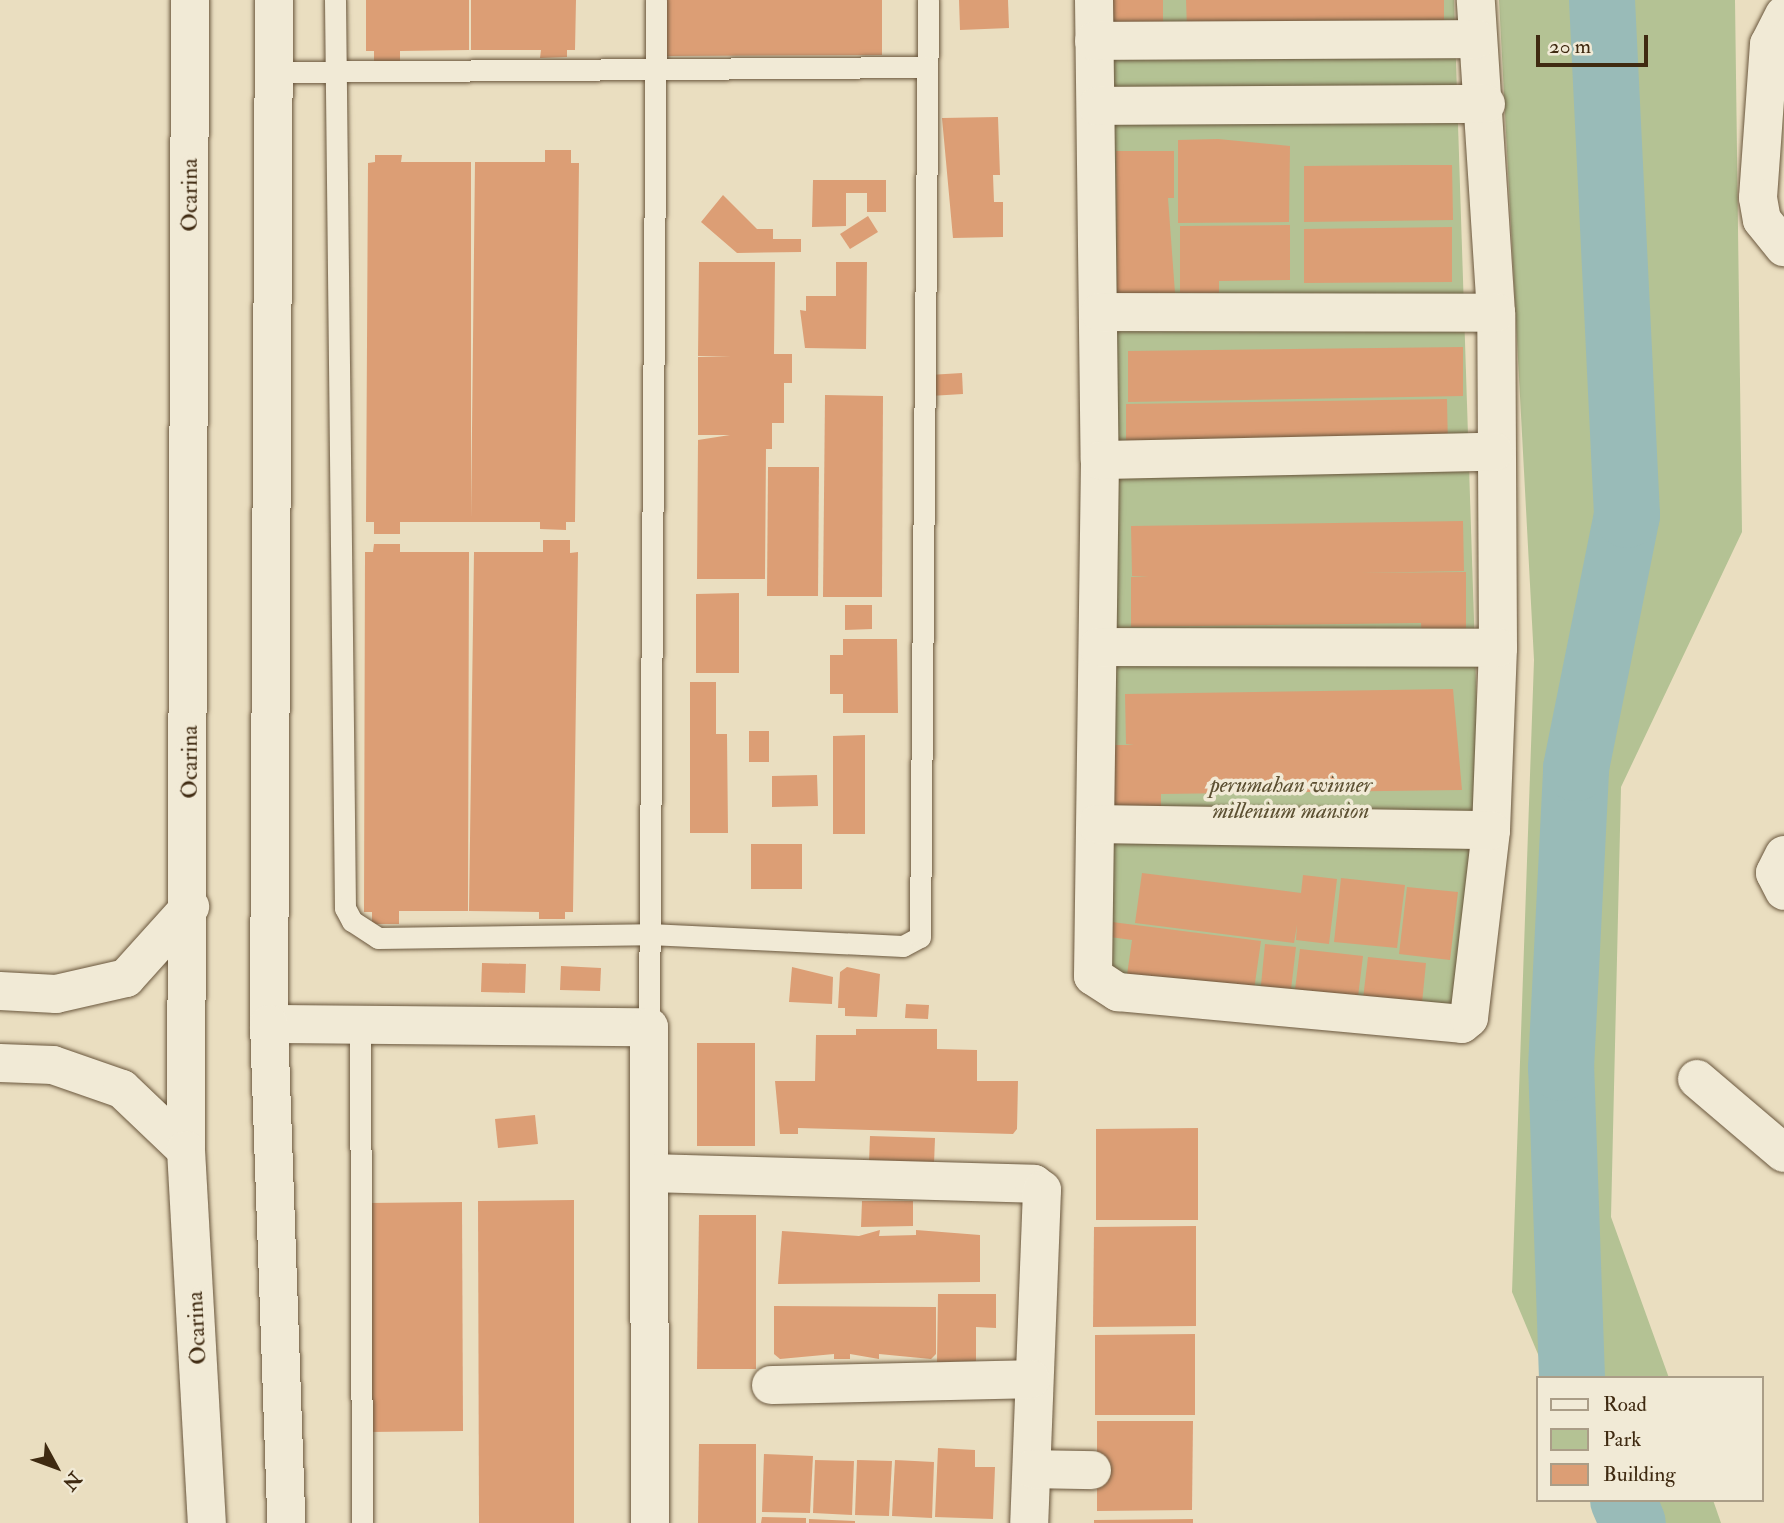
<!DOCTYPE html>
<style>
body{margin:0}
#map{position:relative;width:1784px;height:1523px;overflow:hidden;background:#eadec0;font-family:"IM FELL Double Pica",serif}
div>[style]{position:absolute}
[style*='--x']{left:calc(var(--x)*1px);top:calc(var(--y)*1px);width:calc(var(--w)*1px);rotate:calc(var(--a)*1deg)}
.green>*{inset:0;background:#b4c294}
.river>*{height:66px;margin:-33px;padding:0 33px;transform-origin:33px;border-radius:33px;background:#99bbb8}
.building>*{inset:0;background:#dc9e75}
.roads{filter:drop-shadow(0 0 2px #6a573d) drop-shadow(0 0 2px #6a573d)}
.service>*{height:21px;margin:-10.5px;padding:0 10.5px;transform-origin:10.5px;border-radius:10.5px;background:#f1ead6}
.minor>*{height:38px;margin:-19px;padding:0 19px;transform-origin:19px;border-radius:19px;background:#f1ead6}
.secondary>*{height:38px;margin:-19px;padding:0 19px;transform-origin:19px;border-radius:19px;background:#f1ead6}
span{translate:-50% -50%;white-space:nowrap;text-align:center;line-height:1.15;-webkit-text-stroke:7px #f1ead6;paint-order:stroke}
.street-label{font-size:23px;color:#3f2a11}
.park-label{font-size:23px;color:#5c5032;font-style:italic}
.legend{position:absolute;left:1536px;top:1376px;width:228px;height:126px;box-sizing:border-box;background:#f1ead6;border:2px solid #aa9d87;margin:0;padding:9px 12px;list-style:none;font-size:21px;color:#3f2a11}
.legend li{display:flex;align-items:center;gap:14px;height:35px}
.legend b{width:35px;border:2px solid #aa9d87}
.north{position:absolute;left:21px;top:1432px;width:70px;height:70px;-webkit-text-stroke:5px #f1ead6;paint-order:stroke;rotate:131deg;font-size:19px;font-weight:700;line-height:28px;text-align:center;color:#3f2a11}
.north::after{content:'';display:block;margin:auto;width:24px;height:32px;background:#3f2a11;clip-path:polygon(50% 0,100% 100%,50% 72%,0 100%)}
.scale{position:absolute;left:1536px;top:35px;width:112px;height:32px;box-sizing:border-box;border:4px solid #3f2a11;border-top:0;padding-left:9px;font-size:21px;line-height:24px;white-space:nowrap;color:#3f2a11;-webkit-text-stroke:5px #f1ead6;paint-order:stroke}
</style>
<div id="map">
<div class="green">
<div style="clip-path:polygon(1097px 0,1454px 0,1487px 1025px,1104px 977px)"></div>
<div style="clip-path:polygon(1499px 0,1735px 0,1742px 532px,1621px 787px,1611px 1217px,1669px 1378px,1548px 1378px,1512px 1292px,1534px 660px)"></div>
<div style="clip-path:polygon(1599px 1500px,1713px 1500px,1721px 1523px,1608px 1523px)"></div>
</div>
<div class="river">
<div style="--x:1572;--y:1378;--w:310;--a:-92"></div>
<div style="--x:1561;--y:1068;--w:300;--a:-87.1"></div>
<div style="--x:1576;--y:768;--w:258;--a:-78.6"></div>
<div style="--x:1627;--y:515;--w:516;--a:-92.78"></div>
<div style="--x:1623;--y:1500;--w:25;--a:67"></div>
</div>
<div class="building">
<div style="clip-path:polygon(366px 0,469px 0,469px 50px,400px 51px,400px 63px,374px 63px,374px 51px,366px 51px)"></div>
<div style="clip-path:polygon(471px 0,576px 0,575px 50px,567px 50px,567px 57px,540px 58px,541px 50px,471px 50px)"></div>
<div style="clip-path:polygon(667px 0,882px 0,882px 55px,667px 56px)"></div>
<div style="clip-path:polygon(959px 0,1008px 0,1009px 28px,960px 30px)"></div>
<div style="clip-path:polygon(1111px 0,1163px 0,1163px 26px,1111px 26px)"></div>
<div style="clip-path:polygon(1186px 0,1444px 0,1444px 32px,1187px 29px)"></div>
<div style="clip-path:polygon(998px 117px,1000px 175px,993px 175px,994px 202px,1003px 202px,1003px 237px,953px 238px,942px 118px)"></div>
<div style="clip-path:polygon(1218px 139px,1290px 146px,1289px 222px,1178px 223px,1178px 140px)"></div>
<div style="clip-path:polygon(545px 150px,571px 150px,571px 163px,579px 163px,575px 522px,566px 522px,566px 530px,540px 529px,540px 522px,400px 522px,400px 534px,374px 534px,374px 522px,366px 522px,368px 163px,375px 162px,375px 155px,402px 155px,401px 162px,471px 162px,471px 519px,475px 162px,545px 162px)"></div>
<div style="clip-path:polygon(1116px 151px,1174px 151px,1174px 198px,1168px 198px,1175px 293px,1117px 294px)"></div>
<div style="clip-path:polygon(1410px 165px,1452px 165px,1453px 220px,1304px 222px,1304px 166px)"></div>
<div style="clip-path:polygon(813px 180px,886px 180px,886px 212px,867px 212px,867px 193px,846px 193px,846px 226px,812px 227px)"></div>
<div style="clip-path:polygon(723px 195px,757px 229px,773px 229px,773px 239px,801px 239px,801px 252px,737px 253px,701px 222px)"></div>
<div style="clip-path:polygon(868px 216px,878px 232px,850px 249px,840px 234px)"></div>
<div style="clip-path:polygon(1290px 225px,1290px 280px,1219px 281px,1219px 293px,1180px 293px,1180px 226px)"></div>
<div style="clip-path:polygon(1452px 227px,1452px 282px,1304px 283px,1304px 229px)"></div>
<div style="clip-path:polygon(699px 262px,775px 262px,774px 354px,792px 354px,792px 383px,784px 383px,784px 423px,772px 423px,772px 449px,766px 449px,765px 579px,697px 579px,698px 440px,730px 435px,698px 435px,698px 357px,731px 357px,698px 356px)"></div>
<div style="clip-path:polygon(836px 262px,867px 262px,866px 349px,805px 348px,800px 310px,806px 311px,806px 296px,836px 296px)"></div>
<div style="clip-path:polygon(1463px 347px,1463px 396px,1128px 402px,1128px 351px)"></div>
<div style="clip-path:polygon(962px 373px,963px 394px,930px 396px,929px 375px)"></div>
<div style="clip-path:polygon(825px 395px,883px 396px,882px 597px,823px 597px)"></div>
<div style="clip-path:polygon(1447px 399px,1448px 449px,1126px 454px,1126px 404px)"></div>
<div style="clip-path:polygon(768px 467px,819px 467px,818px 596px,767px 596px)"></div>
<div style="clip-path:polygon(1463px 521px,1464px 571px,1359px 573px,1466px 572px,1466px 642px,1422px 643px,1421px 623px,1131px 627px,1131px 577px,1149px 577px,1132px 576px,1131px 526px)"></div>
<div style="clip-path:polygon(543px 540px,570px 540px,570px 553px,578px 552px,573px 912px,565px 912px,565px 919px,539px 919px,539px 912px,469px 911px,474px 552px,543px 552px)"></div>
<div style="clip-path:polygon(374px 544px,400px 544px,400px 552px,469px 552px,468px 911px,399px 911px,399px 924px,372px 924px,372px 912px,364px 912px,365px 552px,373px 552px)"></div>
<div style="clip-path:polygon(739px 593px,739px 673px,696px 673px,696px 594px)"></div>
<div style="clip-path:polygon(845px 605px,872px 605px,872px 629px,845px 630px)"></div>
<div style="clip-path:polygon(843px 639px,897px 639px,898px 713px,843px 713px,843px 694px,830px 694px,830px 655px,843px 655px)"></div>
<div style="clip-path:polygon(690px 682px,716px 682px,716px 734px,727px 734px,728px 833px,690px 833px)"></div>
<div style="clip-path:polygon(1453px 689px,1462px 790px,1161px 794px,1161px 812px,1108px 814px,1108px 745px,1134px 745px,1126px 744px,1125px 694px)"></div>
<div style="clip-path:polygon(749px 731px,769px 731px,769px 762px,749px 762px)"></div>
<div style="clip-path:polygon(865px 735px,865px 834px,833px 834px,833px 736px)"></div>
<div style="clip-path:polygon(817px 775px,818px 806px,772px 807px,772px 776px)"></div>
<div style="clip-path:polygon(751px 844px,802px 844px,802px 889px,751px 889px)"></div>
<div style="clip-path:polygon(1142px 873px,1301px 893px,1303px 875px,1337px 879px,1329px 944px,1296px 940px,1297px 925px,1294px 943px,1135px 923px)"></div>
<div style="clip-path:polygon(1341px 878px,1405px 885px,1397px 948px,1334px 942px)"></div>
<div style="clip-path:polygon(1407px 887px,1458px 892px,1450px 960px,1399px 954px)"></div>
<div style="clip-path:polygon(1112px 922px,1261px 941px,1254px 990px,1127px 975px,1132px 940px,1110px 937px)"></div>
<div style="clip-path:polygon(1265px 944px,1296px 947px,1290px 998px,1260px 995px)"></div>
<div style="clip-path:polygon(1300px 949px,1363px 956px,1357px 1005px,1294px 998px)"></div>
<div style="clip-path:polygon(1368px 957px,1426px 963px,1421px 1013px,1362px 1007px)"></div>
<div style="clip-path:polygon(482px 963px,526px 964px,525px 993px,481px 992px)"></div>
<div style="clip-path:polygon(561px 966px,601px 968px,600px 991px,560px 990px)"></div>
<div style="clip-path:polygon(792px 967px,833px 977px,832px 1004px,789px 1002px)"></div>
<div style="clip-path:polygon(847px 967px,880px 974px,877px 1017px,845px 1016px,845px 1008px,838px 1008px,840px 972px)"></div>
<div style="clip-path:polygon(906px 1004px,929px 1005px,928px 1019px,905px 1018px)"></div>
<div style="clip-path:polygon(856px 1029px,937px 1029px,937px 1049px,977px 1050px,977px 1081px,1018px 1081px,1017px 1129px,1013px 1134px,798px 1128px,798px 1134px,780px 1134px,775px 1081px,815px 1081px,816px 1035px,856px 1035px)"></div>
<div style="clip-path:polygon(697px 1043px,755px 1043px,755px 1146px,697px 1146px)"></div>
<div style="clip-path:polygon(535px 1115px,538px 1144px,498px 1148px,495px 1119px)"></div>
<div style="clip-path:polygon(1198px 1128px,1198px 1220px,1096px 1220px,1096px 1129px)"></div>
<div style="clip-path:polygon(870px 1136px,935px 1138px,934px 1164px,869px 1163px)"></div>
<div style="clip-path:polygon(574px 1200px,574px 1523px,479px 1523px,478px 1201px)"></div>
<div style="clip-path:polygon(862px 1201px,913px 1201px,913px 1226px,861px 1227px)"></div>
<div style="clip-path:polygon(462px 1202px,463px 1431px,368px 1432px,367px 1203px)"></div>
<div style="clip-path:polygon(699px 1215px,756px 1215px,756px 1369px,697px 1369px)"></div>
<div style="clip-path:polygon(1196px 1226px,1196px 1326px,1093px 1327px,1094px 1227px)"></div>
<div style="clip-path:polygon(880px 1230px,879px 1236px,916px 1235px,916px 1230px,980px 1235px,980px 1282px,778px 1284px,782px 1231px,859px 1236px)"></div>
<div style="clip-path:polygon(938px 1294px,996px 1294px,996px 1328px,976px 1327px,976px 1361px,937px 1362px)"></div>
<div style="clip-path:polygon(774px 1306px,936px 1307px,936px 1354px,931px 1359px,879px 1354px,879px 1359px,850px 1354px,850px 1359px,834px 1359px,834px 1354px,780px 1359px,774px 1354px)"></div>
<div style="clip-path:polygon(1195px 1334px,1195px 1415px,1095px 1415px,1095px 1335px)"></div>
<div style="clip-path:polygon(1097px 1421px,1193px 1421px,1192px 1510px,1097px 1511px)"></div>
<div style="clip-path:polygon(699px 1444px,756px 1444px,756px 1523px,698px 1523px)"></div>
<div style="clip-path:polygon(938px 1448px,975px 1450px,975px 1467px,995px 1467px,993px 1519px,935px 1517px)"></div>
<div style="clip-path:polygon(764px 1454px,813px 1456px,810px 1513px,762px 1512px)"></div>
<div style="clip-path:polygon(815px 1460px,854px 1461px,852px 1515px,813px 1513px)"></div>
<div style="clip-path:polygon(857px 1460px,892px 1461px,889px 1516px,855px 1515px)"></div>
<div style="clip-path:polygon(895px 1460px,934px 1462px,932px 1518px,892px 1516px)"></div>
<div style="clip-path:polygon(762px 1517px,806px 1518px,806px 1523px,761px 1523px)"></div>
<div style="clip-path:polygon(809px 1519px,855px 1521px,855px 1523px,809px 1523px)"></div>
<div style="clip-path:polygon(1193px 1519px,1193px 1523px,1094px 1523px,1094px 1520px)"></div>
</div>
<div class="roads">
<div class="service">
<div style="--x:335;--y:0;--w:908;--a:89.37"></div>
<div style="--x:345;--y:908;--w:15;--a:62"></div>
<div style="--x:352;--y:921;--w:31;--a:33"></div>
<div style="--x:378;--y:938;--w:271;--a:-0.8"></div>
<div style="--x:649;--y:934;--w:254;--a:2.7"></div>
<div style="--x:903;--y:946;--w:19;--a:-28"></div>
<div style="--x:920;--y:937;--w:937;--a:-89.51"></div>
<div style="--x:275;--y:72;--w:650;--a:-0.44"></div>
<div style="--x:360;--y:1023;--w:500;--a:89.77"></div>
<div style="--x:649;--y:1027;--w:1027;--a:-89.61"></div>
</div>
<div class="minor">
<div style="--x:1094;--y:0;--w:460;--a:89.3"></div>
<div style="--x:1100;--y:460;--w:516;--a:90.78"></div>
<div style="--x:1093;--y:976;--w:30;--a:33"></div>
<div style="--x:1118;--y:992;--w:345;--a:5.3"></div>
<div style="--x:1462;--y:1024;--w:9;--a:-41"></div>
<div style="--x:1469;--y:1018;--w:189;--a:-83.3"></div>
<div style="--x:1491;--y:830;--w:182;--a:-87.8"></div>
<div style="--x:1498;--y:648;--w:335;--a:-90.3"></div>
<div style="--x:1496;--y:313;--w:314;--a:-93.7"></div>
<div style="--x:1784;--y:15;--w:33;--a:117"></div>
<div style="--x:1769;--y:44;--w:154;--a:94.1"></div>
<div style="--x:1758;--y:198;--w:22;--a:80"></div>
<div style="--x:1762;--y:220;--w:35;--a:51"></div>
<div style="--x:1094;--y:41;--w:383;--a:-0.3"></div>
<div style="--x:1097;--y:106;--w:389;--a:-0.3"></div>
<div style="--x:1100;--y:312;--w:396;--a:0.1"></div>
<div style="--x:1100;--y:460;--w:394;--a:-1.2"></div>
<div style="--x:1098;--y:647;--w:400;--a:0.1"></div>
<div style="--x:1097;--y:824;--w:394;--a:0.9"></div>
<div style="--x:1784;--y:855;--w:20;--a:117"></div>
<div style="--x:1775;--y:873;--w:20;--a:63"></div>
<div style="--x:0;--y:991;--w:56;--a:3.1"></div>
<div style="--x:56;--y:994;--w:72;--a:-12.9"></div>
<div style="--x:126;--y:978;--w:96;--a:-48"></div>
<div style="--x:269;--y:1024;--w:380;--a:0.5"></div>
<div style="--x:649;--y:1027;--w:496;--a:89.9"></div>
<div style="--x:0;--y:1063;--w:53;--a:2.2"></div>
<div style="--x:53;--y:1065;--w:73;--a:19.2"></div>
<div style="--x:122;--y:1089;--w:88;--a:43.6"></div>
<div style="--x:1697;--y:1079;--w:114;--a:40.4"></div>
<div style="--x:649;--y:1173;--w:385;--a:1.6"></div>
<div style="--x:1034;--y:1184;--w:10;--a:37"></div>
<div style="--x:1042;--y:1190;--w:333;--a:92.2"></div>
<div style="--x:771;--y:1385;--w:260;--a:-1.3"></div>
<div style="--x:1032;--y:1469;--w:60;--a:1"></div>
</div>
<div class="secondary">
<div style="--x:190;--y:0;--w:1150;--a:90.2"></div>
<div style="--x:186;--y:1150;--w:374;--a:86.8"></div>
<div style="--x:274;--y:0;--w:1024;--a:90.28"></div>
<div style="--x:269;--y:1024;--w:499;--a:88"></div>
</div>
</div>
<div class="street-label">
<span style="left:190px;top:195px;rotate:-90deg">Ocarina</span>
<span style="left:190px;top:762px;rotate:-90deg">Ocarina</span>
<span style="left:197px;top:1328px;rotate:-93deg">Ocarina</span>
</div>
<div class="park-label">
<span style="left:1291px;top:798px">perumahan winner<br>millenium mansion</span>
</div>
<ul class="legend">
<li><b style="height:9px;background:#f1ead6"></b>Road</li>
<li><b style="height:19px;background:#b4c294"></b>Park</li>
<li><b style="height:19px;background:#dc9e75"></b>Building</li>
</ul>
<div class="north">N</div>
<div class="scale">20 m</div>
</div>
